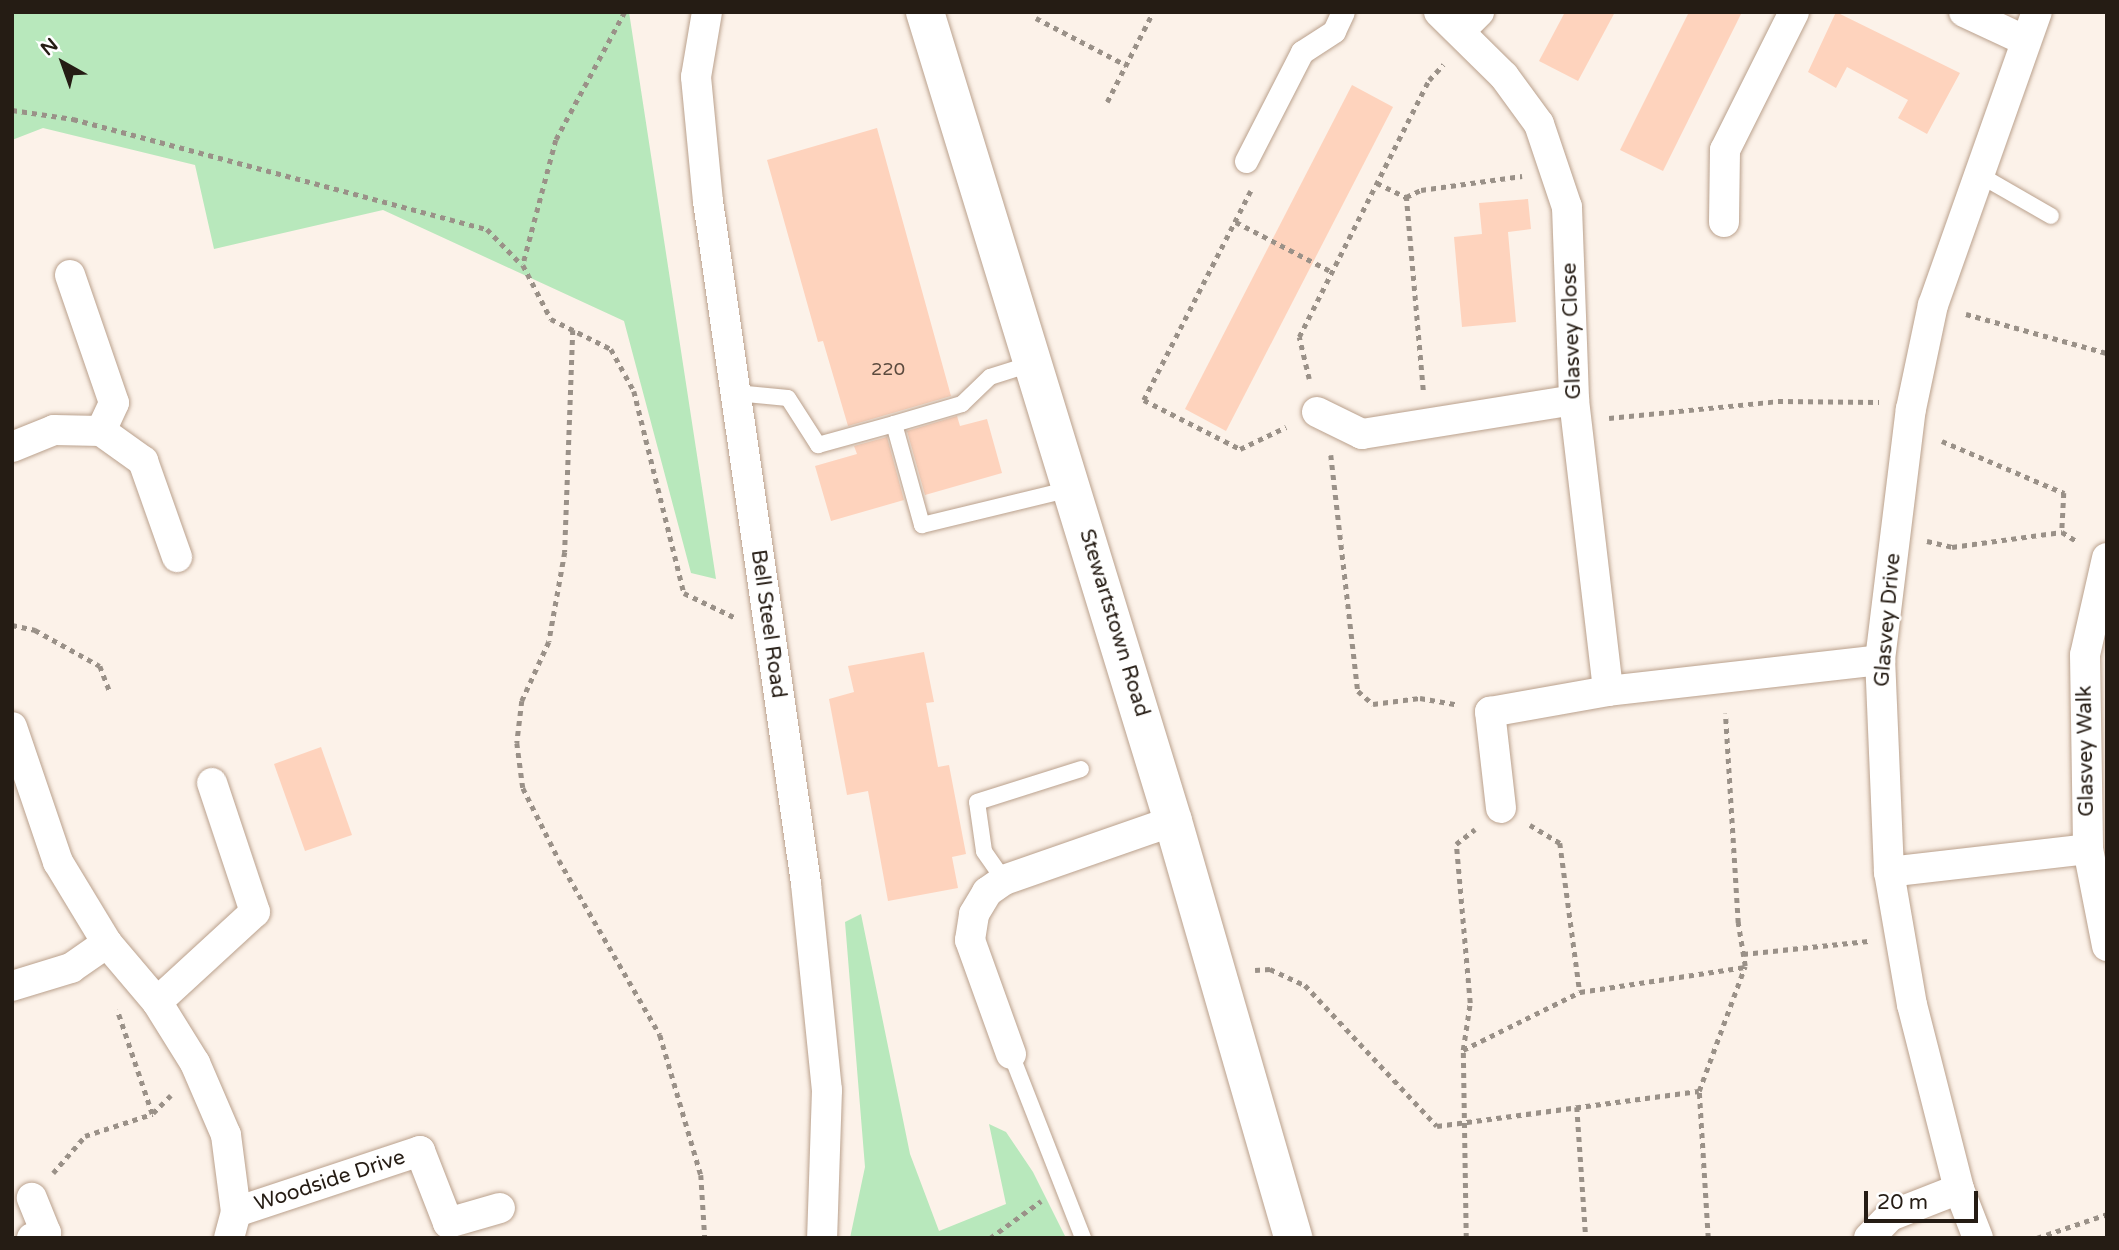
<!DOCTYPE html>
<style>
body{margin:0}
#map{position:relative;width:2119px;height:1250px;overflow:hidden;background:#fcf2e9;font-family:"Varela Round",sans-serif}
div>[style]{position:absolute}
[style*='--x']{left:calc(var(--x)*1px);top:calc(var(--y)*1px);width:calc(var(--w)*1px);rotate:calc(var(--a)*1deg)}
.green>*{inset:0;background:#b8e8bc}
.building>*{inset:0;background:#fed3bd}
.path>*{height:4.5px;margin-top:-2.25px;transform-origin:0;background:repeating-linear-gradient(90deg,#9a9188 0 5px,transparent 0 10px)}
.roads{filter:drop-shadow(0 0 2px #baa18d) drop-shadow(0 0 2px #baa18d)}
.service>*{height:16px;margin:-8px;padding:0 8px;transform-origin:8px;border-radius:8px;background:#fff}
.pedestrian>*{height:23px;margin:-11.5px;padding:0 11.5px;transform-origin:11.5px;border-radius:11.5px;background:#fff}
.minor>*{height:30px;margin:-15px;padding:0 15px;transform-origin:15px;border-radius:15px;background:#fff}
.secondary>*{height:38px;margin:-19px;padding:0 19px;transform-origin:19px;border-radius:19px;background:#fff}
span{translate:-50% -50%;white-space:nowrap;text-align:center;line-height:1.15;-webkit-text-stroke:5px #fff;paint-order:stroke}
.number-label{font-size:18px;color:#5b4a3e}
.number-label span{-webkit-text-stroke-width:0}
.street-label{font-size:21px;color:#251c14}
.frame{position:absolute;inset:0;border:14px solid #251c14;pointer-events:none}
.north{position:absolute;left:28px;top:28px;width:70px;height:70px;-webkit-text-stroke:5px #fff;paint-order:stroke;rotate:320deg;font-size:19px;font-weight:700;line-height:28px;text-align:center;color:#251c14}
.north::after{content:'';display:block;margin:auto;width:24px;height:32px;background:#251c14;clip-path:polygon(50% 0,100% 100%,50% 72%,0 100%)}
.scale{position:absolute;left:1864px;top:1191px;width:114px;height:32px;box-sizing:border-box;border:4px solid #251c14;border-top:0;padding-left:9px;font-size:21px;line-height:24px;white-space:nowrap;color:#251c14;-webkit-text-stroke:5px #fff;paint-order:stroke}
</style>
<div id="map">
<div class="green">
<div style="clip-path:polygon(12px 12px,629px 12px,716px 579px,691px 573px,624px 321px,383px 210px,214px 249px,195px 165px,43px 128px,12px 140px)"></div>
<div style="clip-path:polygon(861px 914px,910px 1154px,939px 1231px,1006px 1204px,989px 1124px,1006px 1132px,1033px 1172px,1066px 1238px,850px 1238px,865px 1167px,845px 922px)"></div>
</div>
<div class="building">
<div style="clip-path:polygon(1565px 12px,1615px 12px,1578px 81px,1539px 61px)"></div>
<div style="clip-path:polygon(1689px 12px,1742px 12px,1663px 171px,1620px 150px)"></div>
<div style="clip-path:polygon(1836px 12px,1960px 73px,1927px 134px,1898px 118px,1908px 100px,1847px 67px,1836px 88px,1808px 72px)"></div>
<div style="clip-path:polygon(1352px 85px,1393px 107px,1226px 431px,1185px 409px)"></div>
<div style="clip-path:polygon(877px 128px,951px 396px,848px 426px,823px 341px,818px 342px,767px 160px)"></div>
<div style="clip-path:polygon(1528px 199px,1531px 229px,1508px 232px,1516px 322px,1462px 327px,1454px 237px,1482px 234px,1479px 203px)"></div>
<div style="clip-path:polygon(957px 416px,960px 426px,987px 419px,1002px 473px,925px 495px,907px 431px)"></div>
<div style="clip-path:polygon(887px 437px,904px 500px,831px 521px,815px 466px,857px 454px,854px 446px)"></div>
<div style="clip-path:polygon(924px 652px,934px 702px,926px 703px,938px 767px,949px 765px,966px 854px,952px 857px,958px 888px,888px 901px,868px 791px,847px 795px,829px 699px,854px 692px,848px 666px)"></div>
<div style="clip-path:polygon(321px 747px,352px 835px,305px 851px,274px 764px)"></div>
</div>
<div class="path">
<div style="--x:625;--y:12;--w:145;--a:118.3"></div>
<div style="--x:556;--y:140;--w:129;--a:104.8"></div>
<div style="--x:523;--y:265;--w:61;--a:62.6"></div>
<div style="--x:551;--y:319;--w:67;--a:26.6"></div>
<div style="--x:611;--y:349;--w:48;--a:61.3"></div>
<div style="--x:634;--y:391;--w:208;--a:76.1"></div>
<div style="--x:684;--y:593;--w:58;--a:25.7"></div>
<div style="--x:1036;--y:18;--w:102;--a:27.6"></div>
<div style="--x:1107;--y:102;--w:101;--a:-62.9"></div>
<div style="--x:12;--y:110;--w:62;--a:8.4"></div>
<div style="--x:73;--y:119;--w:428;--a:14.9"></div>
<div style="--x:487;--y:229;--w:50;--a:45.8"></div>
<div style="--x:1377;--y:183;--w:32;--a:26"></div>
<div style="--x:1251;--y:191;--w:235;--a:117.1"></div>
<div style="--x:1144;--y:400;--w:108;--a:27"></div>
<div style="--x:1240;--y:449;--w:51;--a:-25.6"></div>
<div style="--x:1236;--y:222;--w:108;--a:27.5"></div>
<div style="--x:1966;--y:314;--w:146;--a:15.5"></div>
<div style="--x:573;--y:330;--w:222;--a:92.1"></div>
<div style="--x:565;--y:552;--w:91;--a:100.1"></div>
<div style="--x:549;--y:642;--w:65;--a:114.6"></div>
<div style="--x:522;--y:701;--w:42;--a:96.8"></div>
<div style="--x:517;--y:743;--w:45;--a:82.4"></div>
<div style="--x:523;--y:788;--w:80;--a:63.4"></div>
<div style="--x:559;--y:860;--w:202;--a:60"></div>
<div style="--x:660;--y:1035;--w:146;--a:73.7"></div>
<div style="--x:701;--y:1175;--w:63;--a:86.4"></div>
<div style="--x:1309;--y:379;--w:43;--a:-103.4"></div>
<div style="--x:1299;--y:337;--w:288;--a:-63.2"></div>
<div style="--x:1429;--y:80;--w:21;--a:-47"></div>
<div style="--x:1423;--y:390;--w:194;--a:-95"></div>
<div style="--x:1406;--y:197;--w:17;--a:-25"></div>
<div style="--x:1421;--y:190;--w:102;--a:-7.9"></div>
<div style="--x:1609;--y:418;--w:170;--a:-5.7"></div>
<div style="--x:1778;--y:401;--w:101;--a:0.6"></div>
<div style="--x:1942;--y:441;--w:133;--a:23.1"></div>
<div style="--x:2064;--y:493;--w:39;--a:93"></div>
<div style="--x:2062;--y:532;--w:19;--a:32"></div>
<div style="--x:1331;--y:455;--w:238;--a:83.5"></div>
<div style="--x:1358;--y:691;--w:20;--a:41"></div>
<div style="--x:1373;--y:704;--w:47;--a:-7.3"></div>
<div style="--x:1420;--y:698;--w:39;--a:10"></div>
<div style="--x:1927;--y:541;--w:26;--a:13"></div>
<div style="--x:1952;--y:547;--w:111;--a:-7.8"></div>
<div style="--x:12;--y:625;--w:24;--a:12"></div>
<div style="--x:35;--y:630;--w:74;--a:29"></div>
<div style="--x:100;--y:666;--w:26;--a:69"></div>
<div style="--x:1530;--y:825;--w:35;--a:31"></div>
<div style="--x:1560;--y:843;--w:150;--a:82.4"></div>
<div style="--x:1743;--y:954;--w:126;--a:-5.9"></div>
<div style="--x:1255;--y:970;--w:15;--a:-4"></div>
<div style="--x:1270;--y:969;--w:38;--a:25"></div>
<div style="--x:1305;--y:985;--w:193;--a:46.9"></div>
<div style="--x:1437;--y:1126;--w:264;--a:-7.6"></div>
<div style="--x:1463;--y:1050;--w:131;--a:-26.4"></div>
<div style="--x:1580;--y:992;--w:167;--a:-8.6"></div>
<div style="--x:1577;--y:1107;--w:131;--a:86.1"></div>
<div style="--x:153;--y:1113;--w:25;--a:-45"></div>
<div style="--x:53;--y:1173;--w:49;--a:-49.1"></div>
<div style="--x:85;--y:1136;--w:71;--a:-18.2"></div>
<div style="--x:152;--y:1114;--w:110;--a:-108.6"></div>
<div style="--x:990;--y:1238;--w:63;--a:-36"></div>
<div style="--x:1466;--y:1238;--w:188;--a:-90.9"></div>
<div style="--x:1463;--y:1050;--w:48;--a:-81.5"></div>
<div style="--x:1470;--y:1003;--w:160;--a:-95"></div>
<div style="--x:1456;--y:844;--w:24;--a:-38"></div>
<div style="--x:1708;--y:1238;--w:147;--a:-93.5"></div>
<div style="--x:1699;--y:1091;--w:133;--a:-69.8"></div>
<div style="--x:1745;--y:966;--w:44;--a:-99.2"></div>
<div style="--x:1738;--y:923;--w:210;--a:-93.5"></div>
<div style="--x:2037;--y:1238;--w:74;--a:-18.9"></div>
</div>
<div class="roads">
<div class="service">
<div style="--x:1978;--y:174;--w:84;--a:29.9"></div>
<div style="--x:1034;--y:363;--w:46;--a:162.3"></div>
<div style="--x:990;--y:377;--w:39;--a:136"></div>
<div style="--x:962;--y:404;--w:71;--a:163.6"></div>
<div style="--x:894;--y:424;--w:105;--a:74.5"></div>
<div style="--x:922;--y:525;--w:153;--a:-13.6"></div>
<div style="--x:736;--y:393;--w:52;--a:5.5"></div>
<div style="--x:788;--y:398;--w:56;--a:57.4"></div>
<div style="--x:818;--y:445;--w:79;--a:-15.4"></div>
<div style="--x:1004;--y:880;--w:35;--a:-125"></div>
<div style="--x:984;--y:851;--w:49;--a:-98.1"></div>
<div style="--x:977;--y:802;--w:109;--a:-17.6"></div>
<div style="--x:1011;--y:1054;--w:198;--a:68.6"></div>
</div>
<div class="pedestrian">
<div style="--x:1246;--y:161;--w:123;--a:-62.8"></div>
<div style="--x:1302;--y:52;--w:38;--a:-33"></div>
<div style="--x:1334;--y:31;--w:21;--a:-65"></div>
</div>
<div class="minor">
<div style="--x:707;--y:12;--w:66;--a:99.6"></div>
<div style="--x:696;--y:77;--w:125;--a:84.5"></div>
<div style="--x:708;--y:201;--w:690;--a:81.83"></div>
<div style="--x:806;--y:884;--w:207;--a:84.2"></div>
<div style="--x:827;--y:1090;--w:148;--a:91.9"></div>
<div style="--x:1439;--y:12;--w:91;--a:44.6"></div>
<div style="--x:1504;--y:76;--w:59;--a:53.9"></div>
<div style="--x:1539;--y:124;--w:88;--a:71.4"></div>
<div style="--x:1567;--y:207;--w:193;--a:87.9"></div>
<div style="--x:1574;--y:400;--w:293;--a:83.3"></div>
<div style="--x:1964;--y:12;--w:66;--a:25"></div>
<div style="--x:1460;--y:31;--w:27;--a:-45"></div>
<div style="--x:1724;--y:222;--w:72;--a:-89.2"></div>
<div style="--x:1725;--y:150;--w:154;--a:-63.4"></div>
<div style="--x:70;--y:275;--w:135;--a:71"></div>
<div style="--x:114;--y:403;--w:31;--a:115"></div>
<div style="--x:1317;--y:412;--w:50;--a:26.1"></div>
<div style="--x:1362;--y:434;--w:215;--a:-9.1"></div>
<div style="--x:12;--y:447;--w:45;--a:-22"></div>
<div style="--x:54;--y:430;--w:47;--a:1.2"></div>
<div style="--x:101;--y:431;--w:52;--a:35.5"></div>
<div style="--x:143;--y:461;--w:102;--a:70.5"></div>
<div style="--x:2107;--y:558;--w:99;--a:102.8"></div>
<div style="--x:2085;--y:655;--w:194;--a:89.1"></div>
<div style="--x:2088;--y:849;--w:99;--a:78.9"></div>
<div style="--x:12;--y:727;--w:143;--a:71.2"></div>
<div style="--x:58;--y:862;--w:95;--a:58.8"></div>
<div style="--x:107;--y:943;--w:77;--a:49.7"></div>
<div style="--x:157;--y:1002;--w:72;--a:58.1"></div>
<div style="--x:195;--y:1063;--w:78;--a:66.7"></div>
<div style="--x:226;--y:1135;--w:78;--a:82.6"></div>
<div style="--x:236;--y:1212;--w:27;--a:105"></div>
<div style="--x:1501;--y:808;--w:97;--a:-96.5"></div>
<div style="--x:1490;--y:712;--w:120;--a:-10.1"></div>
<div style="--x:1608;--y:691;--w:274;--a:-6.5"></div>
<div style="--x:1889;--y:872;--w:200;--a:-6.6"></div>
<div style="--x:12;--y:986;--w:62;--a:-17"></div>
<div style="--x:71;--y:968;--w:44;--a:-34.8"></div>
<div style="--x:157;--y:1002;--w:133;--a:-42.6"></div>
<div style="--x:255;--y:912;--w:136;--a:-108.4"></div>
<div style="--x:1011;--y:1054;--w:121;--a:-109.8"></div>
<div style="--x:970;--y:940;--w:26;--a:-81"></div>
<div style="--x:974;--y:914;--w:26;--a:-59"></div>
<div style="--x:987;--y:892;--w:21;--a:-35"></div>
<div style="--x:1004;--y:880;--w:179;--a:-19.2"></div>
<div style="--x:236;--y:1212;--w:194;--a:-18.3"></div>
<div style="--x:420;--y:1151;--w:77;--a:68.7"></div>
<div style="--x:448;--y:1223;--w:54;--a:-16.1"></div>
<div style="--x:32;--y:1238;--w:15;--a:-20"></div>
<div style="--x:46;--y:1233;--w:38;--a:-112"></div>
<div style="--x:1869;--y:1238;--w:30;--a:-46"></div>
<div style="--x:1890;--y:1216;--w:74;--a:-21.4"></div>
<div style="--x:1978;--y:1238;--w:53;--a:-111.2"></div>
<div style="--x:1959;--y:1189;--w:190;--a:-104.3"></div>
<div style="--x:1912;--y:1005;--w:135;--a:-99.8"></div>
<div style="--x:1889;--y:872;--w:212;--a:-92.4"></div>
<div style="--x:1880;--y:660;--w:253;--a:-83"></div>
<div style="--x:1911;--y:409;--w:106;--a:-78.1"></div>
<div style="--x:1933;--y:305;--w:311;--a:-70.5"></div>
</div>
<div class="secondary">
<div style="--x:925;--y:12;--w:846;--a:72.96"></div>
<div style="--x:1173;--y:821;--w:434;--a:73.9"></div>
</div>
</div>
<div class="number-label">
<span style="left:888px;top:369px">220</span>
</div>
<div class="street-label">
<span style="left:1572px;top:331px;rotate:-92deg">Glasvey Close</span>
<span style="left:1888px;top:620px;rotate:-85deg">Glasvey Drive</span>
<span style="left:1114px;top:623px;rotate:73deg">Stewartstown Road</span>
<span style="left:768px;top:624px;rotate:82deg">Bell Steel Road</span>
<span style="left:2086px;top:751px;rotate:-91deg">Glasvey Walk</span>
<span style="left:330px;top:1181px;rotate:-18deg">Woodside Drive</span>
</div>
<div class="frame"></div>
<div class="north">N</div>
<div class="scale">20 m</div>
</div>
